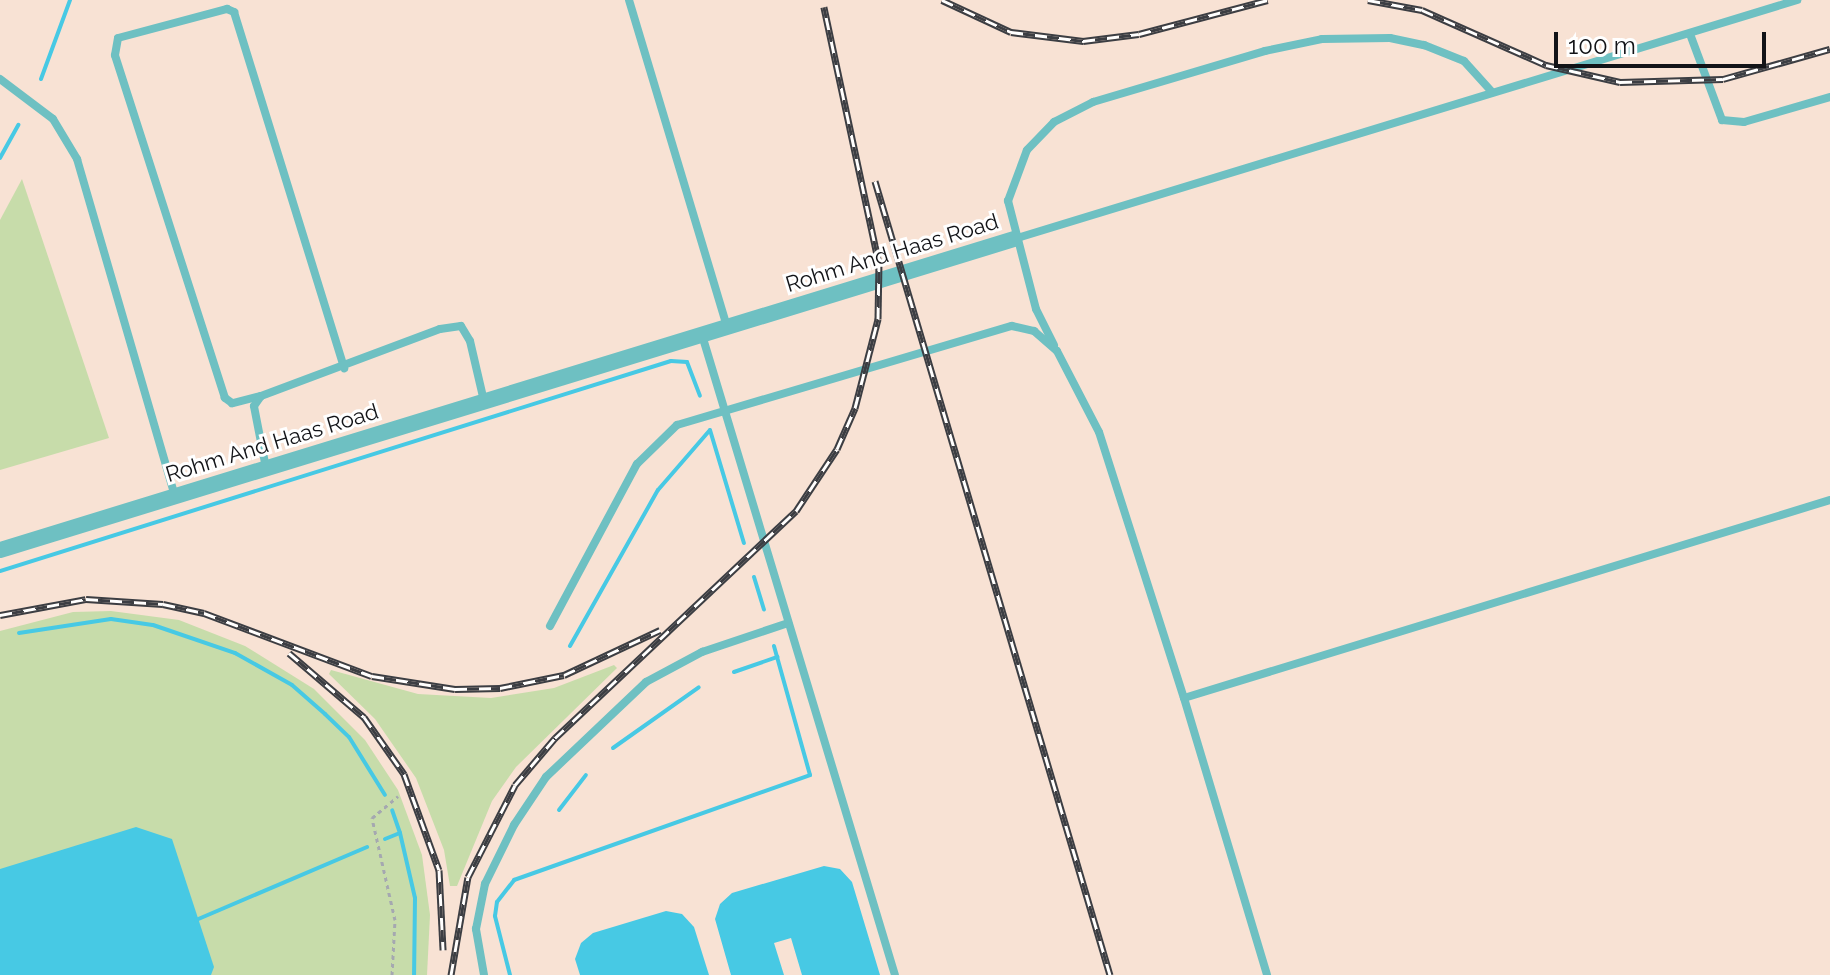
<!DOCTYPE html>
<style>
body{margin:0}
#map{position:relative;width:1830px;height:975px;overflow:hidden;background:#edf1fb;font-family:Raleway,sans-serif}
div>[style]{position:absolute}
[style*='--x']{left:calc(var(--x)*1px);top:calc(var(--y)*1px);width:calc(var(--w)*1px);rotate:calc(var(--a)*1deg)}
.industrial>*{inset:0;background:#f8e2d4}
.green>*{inset:0;background:#c7dcaa}
.water>*{inset:0;background:#47c9e4}
.stream>*{height:4px;margin:-2px;padding:0 2px;transform-origin:2px;border-radius:2px;background:#47c9e4}
.path>*{height:3px;margin-top:-1.5px;transform-origin:0;background:repeating-linear-gradient(90deg,#a5a8b0 0 4px,transparent 0 8px)}
.lane>*{height:8px;margin:-4px;padding:0 4px;transform-origin:4px;border-radius:4px;background:#6ec0c2}
.street>*{height:16px;margin:-8px;padding:0 8px;transform-origin:8px;border-radius:8px;background:#6ec0c2}
.rail>*{height:7px;margin-top:-3.5px;transform-origin:0;background:repeating-linear-gradient(90deg,#fff 0 12px,#3c3e43 0 24px);box-sizing:border-box;border-block:2px solid #3c3e43}
span{translate:-50% -50%;white-space:nowrap;text-align:center;line-height:1.15;-webkit-text-stroke:6px #fff;paint-order:stroke}
.street-label{font-size:22px;color:#121317}
.scale{position:absolute;left:1554px;top:32px;width:212px;height:36px;box-sizing:border-box;border:4px solid #121317;border-top:0;padding-left:10px;font-size:24px;line-height:28px;white-space:nowrap;color:#121317;-webkit-text-stroke:6px #fff;paint-order:stroke}
</style>
<div id="map">
<div class="industrial">
<div style="clip-path:polygon(0 0,1830px 0,1830px 975px,0 975px)"></div>
</div>
<div class="green">
<div style="clip-path:polygon(22px 179px,109px 438px,0 470px,0 220px)"></div>
<div style="clip-path:polygon(111px 611px,179px 620px,245px 646px,314px 689px,365px 740px,398px 790px,422px 855px,430px 915px,427px 975px,0 975px,0 631px,73px 612px)"></div>
<div style="clip-path:polygon(614px 665px,617px 668px,516px 767px,492px 801px,457px 886px,450px 886px,444px 850px,416px 778px,375px 719px,329px 674px,331px 670px,418px 694px,491px 698px,554px 688px)"></div>
</div>
<div class="water">
<div style="clip-path:polygon(136px 827px,172px 839px,214px 967px,211px 975px,0 975px,0 869px)"></div>
<div style="clip-path:polygon(824px 866px,840px 869px,852px 882px,880px 975px,802px 975px,791px 938px,774px 943px,784px 975px,731px 975px,715px 919px,720px 904px,732px 893px)"></div>
<div style="clip-path:polygon(666px 911px,682px 914px,694px 927px,709px 975px,580px 975px,575px 959px,581px 943px,593px 933px)"></div>
</div>
<div class="stream">
<div style="--x:41;--y:79;--w:84;--a:-69.8"></div>
<div style="--x:0;--y:158;--w:38;--a:-61"></div>
<div style="--x:0;--y:571;--w:703;--a:-17.38"></div>
<div style="--x:671;--y:361;--w:16;--a:4"></div>
<div style="--x:687;--y:362;--w:36;--a:69"></div>
<div style="--x:754;--y:577;--w:34;--a:73"></div>
<div style="--x:19;--y:633;--w:93;--a:-8.7"></div>
<div style="--x:111;--y:619;--w:42;--a:8.1"></div>
<div style="--x:153;--y:625;--w:87;--a:18.9"></div>
<div style="--x:235;--y:653;--w:65;--a:29.3"></div>
<div style="--x:292;--y:685;--w:44;--a:41.3"></div>
<div style="--x:325;--y:714;--w:33;--a:44"></div>
<div style="--x:349;--y:737;--w:68;--a:58.2"></div>
<div style="--x:570;--y:646;--w:179;--a:-60.6"></div>
<div style="--x:658;--y:490;--w:79;--a:-49.1"></div>
<div style="--x:710;--y:430;--w:118;--a:73.3"></div>
<div style="--x:734;--y:672;--w:46;--a:-19.2"></div>
<div style="--x:613;--y:748;--w:105;--a:-35.3"></div>
<div style="--x:559;--y:810;--w:44;--a:-52.4"></div>
<div style="--x:400;--y:833;--w:67;--a:77"></div>
<div style="--x:415;--y:898;--w:77;--a:90.7"></div>
<div style="--x:385;--y:839;--w:16;--a:-22"></div>
<div style="--x:400;--y:833;--w:24;--a:-109"></div>
<div style="--x:196;--y:920;--w:186;--a:-23.1"></div>
<div style="--x:510;--y:975;--w:61;--a:-104.3"></div>
<div style="--x:495;--y:916;--w:14;--a:-82"></div>
<div style="--x:497;--y:902;--w:28;--a:-52"></div>
<div style="--x:514;--y:880;--w:314;--a:-19.5"></div>
<div style="--x:810;--y:775;--w:134;--a:-105.6"></div>
</div>
<div class="path">
<div style="--x:392;--y:975;--w:55;--a:-86.9"></div>
<div style="--x:395;--y:920;--w:105;--a:-102.7"></div>
<div style="--x:372;--y:818;--w:34;--a:-40"></div>
</div>
<div class="lane">
<div style="--x:629;--y:0;--w:341;--a:73.3"></div>
<div style="--x:1690;--y:34;--w:92;--a:69.6"></div>
<div style="--x:1722;--y:120;--w:22;--a:5"></div>
<div style="--x:1744;--y:122;--w:90;--a:-16.2"></div>
<div style="--x:0;--y:79;--w:66;--a:37"></div>
<div style="--x:53;--y:119;--w:47;--a:59"></div>
<div style="--x:77;--y:159;--w:351;--a:73.8"></div>
<div style="--x:1014;--y:239;--w:819;--a:-16.97"></div>
<div style="--x:702;--y:335;--w:668;--a:73.22"></div>
<div style="--x:1054;--y:345;--w:40;--a:-116.6"></div>
<div style="--x:1036;--y:309;--w:112;--a:-104.5"></div>
<div style="--x:1008;--y:201;--w:54;--a:-69.6"></div>
<div style="--x:1027;--y:150;--w:39;--a:-46"></div>
<div style="--x:1054;--y:122;--w:44;--a:-27.1"></div>
<div style="--x:1093;--y:102;--w:179;--a:-16.5"></div>
<div style="--x:1265;--y:51;--w:58;--a:-11.9"></div>
<div style="--x:1322;--y:39;--w:68;--a:-0.8"></div>
<div style="--x:1390;--y:38;--w:35;--a:12"></div>
<div style="--x:1424;--y:45;--w:43;--a:21.8"></div>
<div style="--x:1464;--y:61;--w:42;--a:47.9"></div>
<div style="--x:261;--y:396;--w:30;--a:166"></div>
<div style="--x:232;--y:403;--w:9;--a:-144"></div>
<div style="--x:225;--y:398;--w:360;--a:-107.8"></div>
<div style="--x:115;--y:55;--w:17;--a:-80"></div>
<div style="--x:118;--y:38;--w:113;--a:-14.9"></div>
<div style="--x:227;--y:9;--w:8;--a:23"></div>
<div style="--x:234;--y:12;--w:373;--a:72.8"></div>
<div style="--x:266;--y:468;--w:63;--a:-101"></div>
<div style="--x:254;--y:406;--w:12;--a:-55"></div>
<div style="--x:261;--y:396;--w:191;--a:-20.5"></div>
<div style="--x:440;--y:329;--w:21;--a:-8"></div>
<div style="--x:461;--y:326;--w:17;--a:59"></div>
<div style="--x:470;--y:341;--w:62;--a:76.9"></div>
<div style="--x:550;--y:626;--w:184;--a:-61.8"></div>
<div style="--x:637;--y:464;--w:56;--a:-44.3"></div>
<div style="--x:677;--y:425;--w:349;--a:-16.5"></div>
<div style="--x:1012;--y:326;--w:23;--a:13"></div>
<div style="--x:1034;--y:331;--w:30;--a:41"></div>
<div style="--x:1057;--y:351;--w:91;--a:62.6"></div>
<div style="--x:1099;--y:432;--w:279;--a:72.3"></div>
<div style="--x:1184;--y:698;--w:676;--a:-17.04"></div>
<div style="--x:1184;--y:698;--w:289;--a:73.3"></div>
<div style="--x:484;--y:975;--w:47;--a:-99.9"></div>
<div style="--x:476;--y:929;--w:46;--a:-78.7"></div>
<div style="--x:485;--y:884;--w:66;--a:-63.8"></div>
<div style="--x:514;--y:825;--w:58;--a:-56.3"></div>
<div style="--x:546;--y:777;--w:138;--a:-43.5"></div>
<div style="--x:646;--y:682;--w:64;--a:-28.2"></div>
<div style="--x:702;--y:652;--w:91;--a:-18.6"></div>
</div>
<div class="street">
<div style="--x:0;--y:550;--w:1061;--a:-17.05"></div>
</div>
<div class="rail">
<div style="--x:942;--y:0;--w:76;--a:24.9"></div>
<div style="--x:1011;--y:32;--w:73;--a:7.1"></div>
<div style="--x:1083;--y:41;--w:56;--a:-7.1"></div>
<div style="--x:1139;--y:34;--w:133;--a:-14.8"></div>
<div style="--x:1368;--y:0;--w:55;--a:10.5"></div>
<div style="--x:1422;--y:10;--w:136;--a:23.9"></div>
<div style="--x:1546;--y:65;--w:76;--a:12.9"></div>
<div style="--x:1620;--y:82;--w:103;--a:-1.7"></div>
<div style="--x:1723;--y:79;--w:111;--a:-15.7"></div>
<div style="--x:875;--y:181;--w:828;--a:73.51"></div>
<div style="--x:0;--y:615;--w:87;--a:-10.5"></div>
<div style="--x:86;--y:599;--w:77;--a:3.7"></div>
<div style="--x:163;--y:604;--w:42;--a:12.4"></div>
<div style="--x:204;--y:613;--w:179;--a:20.6"></div>
<div style="--x:372;--y:676;--w:84;--a:8.9"></div>
<div style="--x:455;--y:689;--w:45;--a:-1.3"></div>
<div style="--x:500;--y:688;--w:65;--a:-11.5"></div>
<div style="--x:564;--y:675;--w:106;--a:-25.1"></div>
<div style="--x:289;--y:653;--w:99;--a:40.5"></div>
<div style="--x:364;--y:717;--w:70;--a:54.9"></div>
<div style="--x:404;--y:774;--w:102;--a:70"></div>
<div style="--x:439;--y:870;--w:80;--a:87.1"></div>
<div style="--x:451;--y:975;--w:99;--a:-80.2"></div>
<div style="--x:468;--y:877;--w:103;--a:-62.9"></div>
<div style="--x:515;--y:785;--w:62;--a:-49.6"></div>
<div style="--x:555;--y:738;--w:331;--a:-43.3"></div>
<div style="--x:796;--y:511;--w:74;--a:-56.5"></div>
<div style="--x:837;--y:449;--w:45;--a:-66.3"></div>
<div style="--x:855;--y:408;--w:92;--a:-75.5"></div>
<div style="--x:878;--y:319;--w:55;--a:-89"></div>
<div style="--x:879;--y:264;--w:263;--a:-102.1"></div>
</div>
<div class="street-label">
<span style="left:892px;top:253px;rotate:-17deg">Rohm And Haas Road</span>
<span style="left:272px;top:443px;rotate:-17deg">Rohm And Haas Road</span>
</div>
<div class="scale">100 m</div>
</div>
